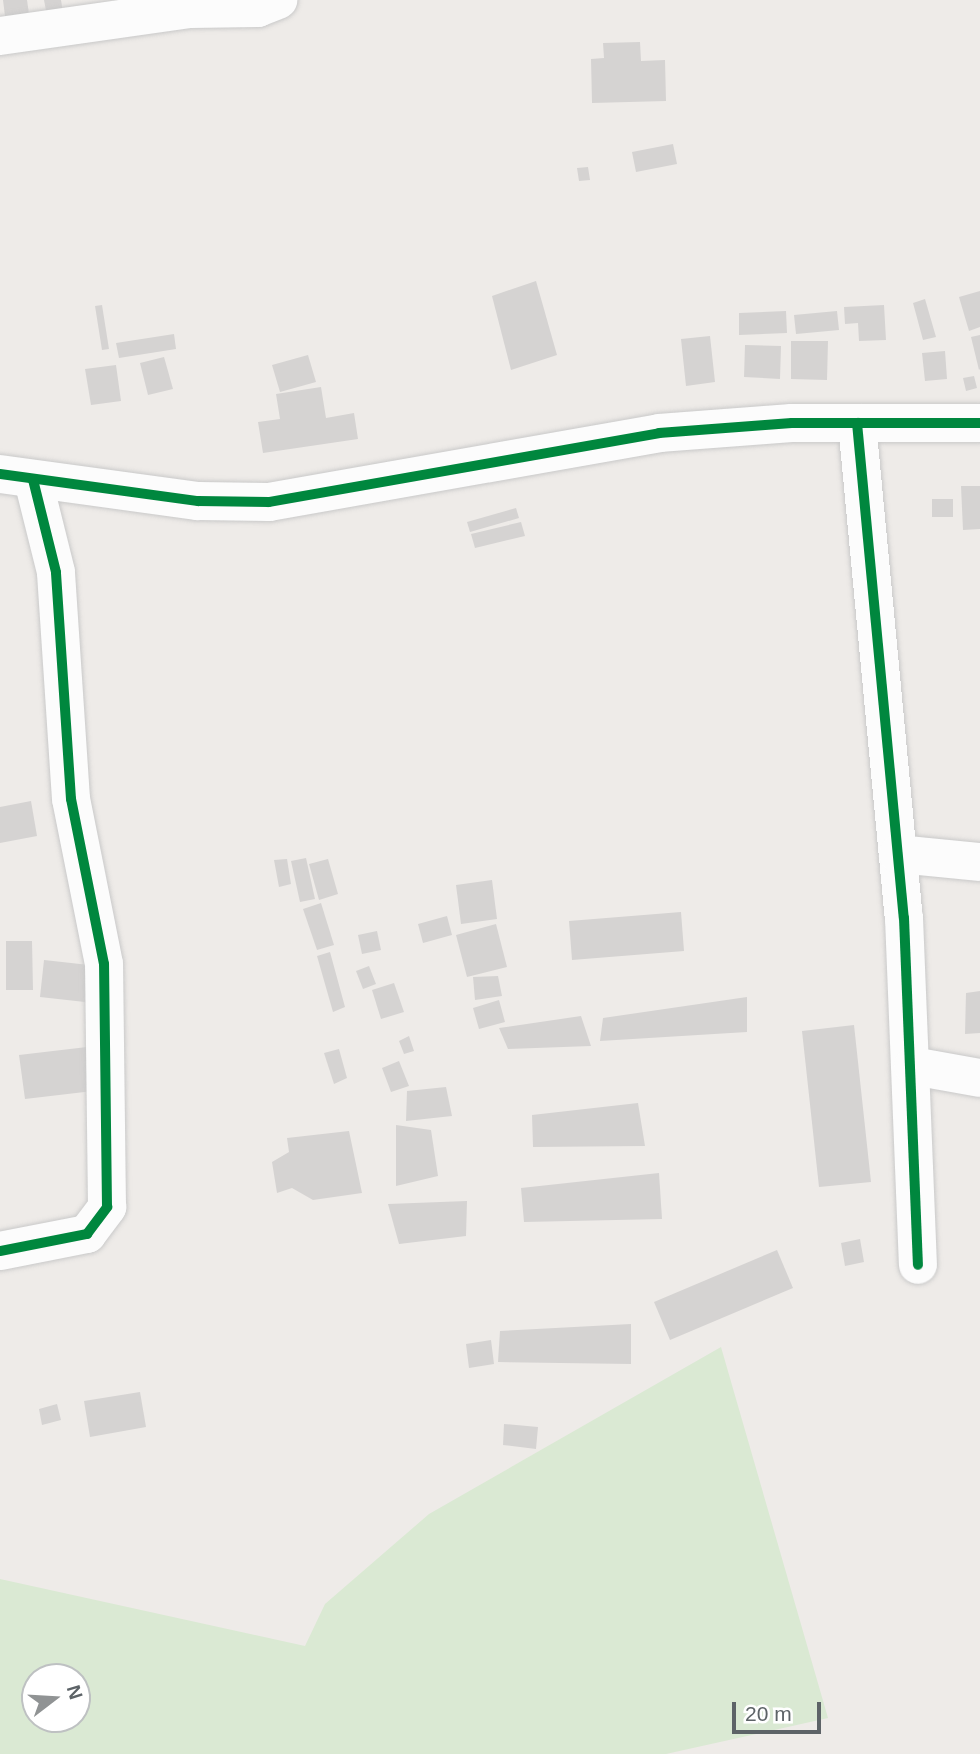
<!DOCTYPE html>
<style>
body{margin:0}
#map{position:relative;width:980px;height:1754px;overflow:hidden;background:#eeebe8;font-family:Helvetica,sans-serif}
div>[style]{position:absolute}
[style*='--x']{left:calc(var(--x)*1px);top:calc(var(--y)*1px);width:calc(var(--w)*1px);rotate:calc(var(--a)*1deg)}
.green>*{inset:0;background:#dae9d3}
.building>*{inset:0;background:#d5d3d2}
.roads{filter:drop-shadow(0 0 2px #c9c9c9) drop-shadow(0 0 2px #c9c9c9)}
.minor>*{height:38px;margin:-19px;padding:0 19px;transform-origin:19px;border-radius:19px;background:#fcfcfc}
.cycleway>*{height:10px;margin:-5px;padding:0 5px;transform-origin:5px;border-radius:5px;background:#00873e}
span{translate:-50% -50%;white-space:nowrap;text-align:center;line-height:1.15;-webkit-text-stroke:7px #fff;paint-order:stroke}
.north{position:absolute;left:21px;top:1663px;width:70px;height:70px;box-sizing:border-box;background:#fff;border:2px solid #bec1c2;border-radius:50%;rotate:73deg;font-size:19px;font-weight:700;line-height:28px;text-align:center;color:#5d6367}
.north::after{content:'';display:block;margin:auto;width:24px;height:32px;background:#909394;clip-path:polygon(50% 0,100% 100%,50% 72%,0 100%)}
.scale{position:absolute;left:732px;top:1702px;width:89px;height:32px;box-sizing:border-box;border:4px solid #5d6367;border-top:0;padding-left:9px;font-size:21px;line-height:24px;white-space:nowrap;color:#5d6367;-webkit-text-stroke:5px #fff;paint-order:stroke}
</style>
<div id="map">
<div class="green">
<div style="clip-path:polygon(evenodd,721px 1347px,828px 1718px,666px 1754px,0 1754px,0 1579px,305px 1646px,325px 1604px,429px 1514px,721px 1347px,35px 1677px,77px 1677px,77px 1719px,35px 1719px,35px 1677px)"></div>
</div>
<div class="building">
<div style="clip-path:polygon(3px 0,27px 0,30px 21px,6px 24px)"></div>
<div style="clip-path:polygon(44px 0,61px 0,63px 13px,47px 16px)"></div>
<div style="clip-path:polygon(640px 42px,641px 61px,665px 60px,666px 101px,592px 103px,591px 59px,604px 58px,603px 43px)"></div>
<div style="clip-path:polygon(673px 144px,677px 164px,636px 172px,632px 152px)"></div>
<div style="clip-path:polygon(588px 167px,590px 180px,579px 181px,577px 168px)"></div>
<div style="clip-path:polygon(536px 281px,557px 355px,511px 370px,492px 296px)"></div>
<div style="clip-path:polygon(980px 291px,980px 327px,969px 331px,959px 297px)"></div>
<div style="clip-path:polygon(925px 299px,936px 337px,923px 340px,913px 303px)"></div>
<div style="clip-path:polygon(102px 305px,109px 349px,102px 350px,95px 306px)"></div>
<div style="clip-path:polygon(884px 305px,886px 340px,859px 341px,858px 323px,845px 324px,844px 307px)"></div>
<div style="clip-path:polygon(786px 311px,787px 333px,739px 335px,739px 313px)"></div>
<div style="clip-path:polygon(837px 311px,839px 330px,796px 334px,794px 315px)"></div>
<div style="clip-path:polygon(174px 334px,176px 349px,119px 358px,116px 343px)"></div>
<div style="clip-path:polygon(980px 335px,980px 369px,979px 370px,971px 337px)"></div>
<div style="clip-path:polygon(710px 336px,715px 382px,686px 386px,681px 339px)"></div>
<div style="clip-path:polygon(791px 341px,828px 341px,827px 380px,791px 379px)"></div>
<div style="clip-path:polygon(745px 345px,781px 346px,780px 379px,744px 377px)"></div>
<div style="clip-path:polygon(945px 351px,947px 379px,925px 381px,922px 353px)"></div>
<div style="clip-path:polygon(308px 355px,316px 382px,280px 392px,272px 365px)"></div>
<div style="clip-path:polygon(164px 357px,173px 389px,148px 395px,140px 363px)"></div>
<div style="clip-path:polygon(116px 365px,121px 401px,91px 405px,85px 369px)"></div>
<div style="clip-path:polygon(974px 376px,977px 388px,966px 391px,963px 378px)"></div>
<div style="clip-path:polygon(321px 387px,326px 418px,354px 413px,358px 439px,263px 453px,258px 422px,280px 419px,276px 394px)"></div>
<div style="clip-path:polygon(961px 486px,980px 486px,980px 529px,963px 530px)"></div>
<div style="clip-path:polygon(932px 499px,953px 499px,953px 517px,932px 517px)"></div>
<div style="clip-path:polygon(516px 508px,519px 518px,470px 532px,467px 522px)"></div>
<div style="clip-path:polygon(521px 522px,525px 536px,475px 548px,471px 534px)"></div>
<div style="clip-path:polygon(31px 801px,37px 836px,0 843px,0 807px)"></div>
<div style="clip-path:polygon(306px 858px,315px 899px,300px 902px,291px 861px)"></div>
<div style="clip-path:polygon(287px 859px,291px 884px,279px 887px,274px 860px)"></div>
<div style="clip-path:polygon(328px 859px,338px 894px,319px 900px,309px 864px)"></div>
<div style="clip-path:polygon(492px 880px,497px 919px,461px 924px,456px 885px)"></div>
<div style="clip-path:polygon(321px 903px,334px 945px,317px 950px,303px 909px)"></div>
<div style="clip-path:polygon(681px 912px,684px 951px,572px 960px,569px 921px)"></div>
<div style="clip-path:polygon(447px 916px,452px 935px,423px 943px,418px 924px)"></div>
<div style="clip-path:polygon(496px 924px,507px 967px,467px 977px,456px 935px)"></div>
<div style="clip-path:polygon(377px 931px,381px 950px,362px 954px,358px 935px)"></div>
<div style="clip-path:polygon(6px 941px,32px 941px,33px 990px,6px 990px)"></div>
<div style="clip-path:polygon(330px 952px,345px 1007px,333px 1012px,317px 956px)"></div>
<div style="clip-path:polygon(44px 960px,98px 966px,94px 1003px,40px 997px)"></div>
<div style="clip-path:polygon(369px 966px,376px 984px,363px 989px,356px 971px)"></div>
<div style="clip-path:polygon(498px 976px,502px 996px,475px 1000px,473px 977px)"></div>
<div style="clip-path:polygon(394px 983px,404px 1012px,381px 1019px,372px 990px)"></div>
<div style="clip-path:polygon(980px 991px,980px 1033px,965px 1034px,966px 993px)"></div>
<div style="clip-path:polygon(747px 997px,747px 1032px,600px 1041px,603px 1018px)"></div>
<div style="clip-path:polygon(499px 1000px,505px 1022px,479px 1029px,473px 1008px)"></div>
<div style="clip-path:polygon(581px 1016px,591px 1046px,508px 1049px,499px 1028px)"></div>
<div style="clip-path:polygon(854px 1025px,871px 1182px,819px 1187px,802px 1031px)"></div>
<div style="clip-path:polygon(409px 1036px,414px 1051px,404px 1054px,399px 1041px)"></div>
<div style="clip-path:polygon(87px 1047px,93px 1091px,25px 1099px,19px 1055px)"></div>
<div style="clip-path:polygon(339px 1049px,347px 1078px,334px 1084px,324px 1053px)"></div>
<div style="clip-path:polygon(399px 1061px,409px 1086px,391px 1092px,382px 1068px)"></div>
<div style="clip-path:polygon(446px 1087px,452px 1116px,406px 1121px,407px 1091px)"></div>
<div style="clip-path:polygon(638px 1103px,645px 1146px,533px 1147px,532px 1115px)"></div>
<div style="clip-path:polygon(396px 1125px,431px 1130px,438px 1176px,396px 1186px)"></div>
<div style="clip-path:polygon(349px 1131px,362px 1193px,313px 1200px,292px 1188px,277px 1193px,272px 1162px,289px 1152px,287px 1138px)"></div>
<div style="clip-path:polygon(659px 1173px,662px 1219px,524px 1222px,521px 1188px)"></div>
<div style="clip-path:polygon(467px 1201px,466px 1236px,399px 1244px,388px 1204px)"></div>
<div style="clip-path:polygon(860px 1239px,864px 1262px,845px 1266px,841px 1243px)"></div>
<div style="clip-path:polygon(777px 1250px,793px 1288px,670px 1340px,654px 1302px)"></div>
<div style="clip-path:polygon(631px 1324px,631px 1364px,498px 1362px,500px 1331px)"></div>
<div style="clip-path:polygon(491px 1340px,494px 1364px,469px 1368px,466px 1344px)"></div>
<div style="clip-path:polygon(140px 1392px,146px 1427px,90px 1437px,84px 1401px)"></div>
<div style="clip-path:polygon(57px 1404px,61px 1420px,42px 1425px,39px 1409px)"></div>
<div style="clip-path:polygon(504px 1424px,538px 1427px,536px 1449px,503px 1445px)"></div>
</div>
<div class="roads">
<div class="minor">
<div style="--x:0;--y:36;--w:192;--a:-8.1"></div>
<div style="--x:190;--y:9;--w:68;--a:-0.8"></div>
<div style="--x:258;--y:8;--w:22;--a:-22"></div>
<div style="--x:857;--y:423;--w:497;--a:84.6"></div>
<div style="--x:904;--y:918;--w:347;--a:87.7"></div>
<div style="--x:0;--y:474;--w:200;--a:7.8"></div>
<div style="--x:198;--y:501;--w:71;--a:0.8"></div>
<div style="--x:269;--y:502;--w:396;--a:-10"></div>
<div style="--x:659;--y:433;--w:133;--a:-4.3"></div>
<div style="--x:792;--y:423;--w:188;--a:0"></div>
<div style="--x:898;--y:854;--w:82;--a:5.6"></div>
<div style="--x:913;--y:1066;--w:68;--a:10.2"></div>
<div style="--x:0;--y:1251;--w:89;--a:-11.1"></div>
<div style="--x:87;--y:1234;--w:34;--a:-53"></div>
<div style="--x:107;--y:1207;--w:243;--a:-90.7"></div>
<div style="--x:104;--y:964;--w:168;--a:-101.3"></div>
<div style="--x:71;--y:799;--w:227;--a:-93.8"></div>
<div style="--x:56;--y:572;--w:95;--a:-104"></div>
</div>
</div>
<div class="cycleway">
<div style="--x:857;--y:423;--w:497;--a:84.6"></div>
<div style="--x:904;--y:918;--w:347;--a:87.7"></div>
<div style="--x:0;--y:474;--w:200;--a:7.8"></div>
<div style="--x:198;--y:501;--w:71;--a:0.8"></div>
<div style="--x:269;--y:502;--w:396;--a:-10"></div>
<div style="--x:659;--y:433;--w:133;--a:-4.3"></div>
<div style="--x:792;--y:423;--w:188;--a:0"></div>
<div style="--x:0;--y:1251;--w:89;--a:-11.1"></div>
<div style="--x:87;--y:1234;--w:34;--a:-53"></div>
<div style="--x:107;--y:1207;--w:243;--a:-90.7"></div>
<div style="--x:104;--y:964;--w:168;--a:-101.3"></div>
<div style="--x:71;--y:799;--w:227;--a:-93.8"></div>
<div style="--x:56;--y:572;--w:95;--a:-104"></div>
</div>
<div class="north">N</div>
<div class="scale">20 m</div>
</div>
